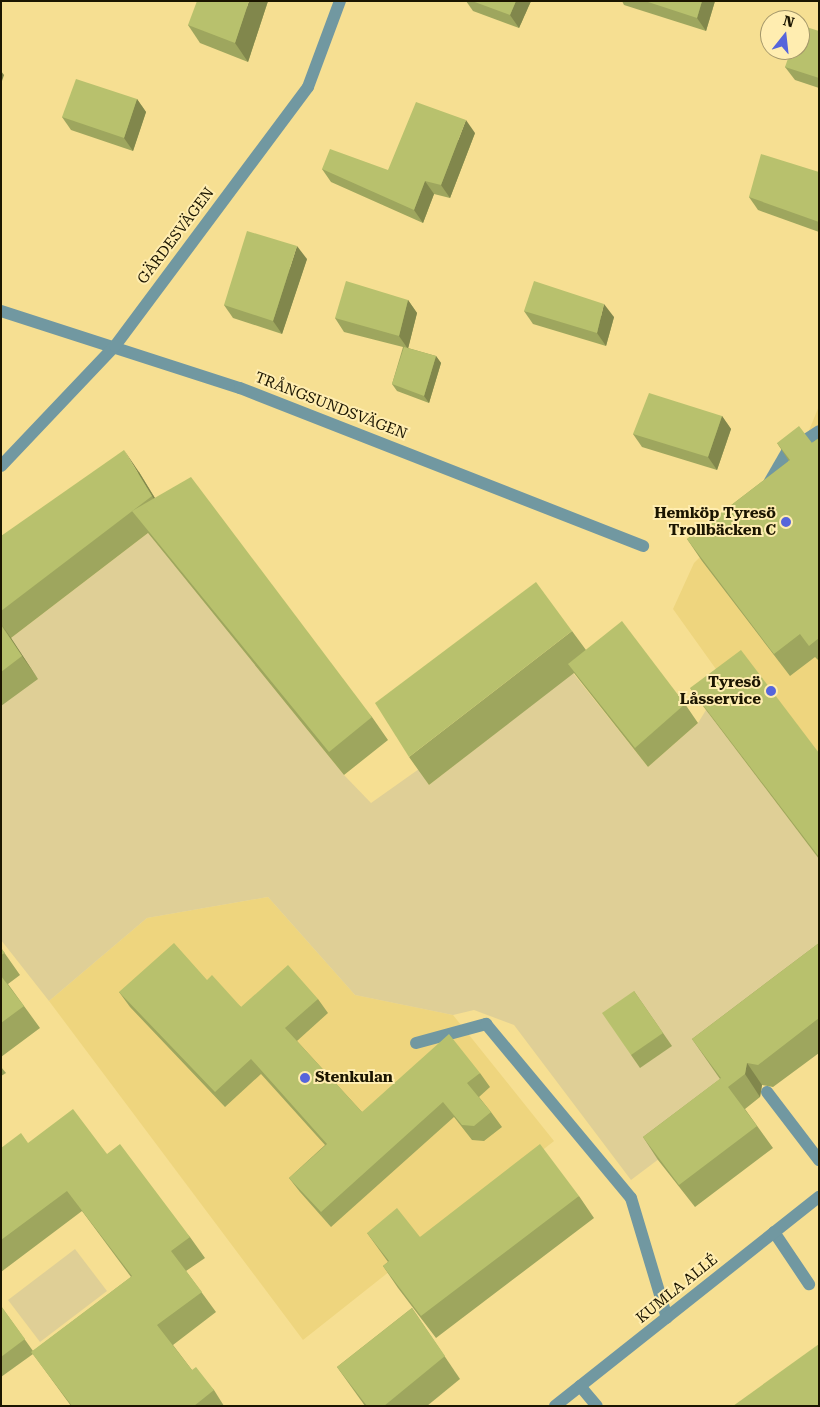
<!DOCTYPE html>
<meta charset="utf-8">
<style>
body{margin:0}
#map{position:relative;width:820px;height:1407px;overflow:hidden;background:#f6df92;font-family:"Roboto Serif",serif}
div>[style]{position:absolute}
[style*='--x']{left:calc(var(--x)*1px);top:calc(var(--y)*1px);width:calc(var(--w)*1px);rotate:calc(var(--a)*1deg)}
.built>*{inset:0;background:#eed57e}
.green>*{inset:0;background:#dfcf96}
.lane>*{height:12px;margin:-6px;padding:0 6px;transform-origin:6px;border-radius:6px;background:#7198a1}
.street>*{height:12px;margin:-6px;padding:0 6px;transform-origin:6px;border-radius:6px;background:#7198a1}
.wall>*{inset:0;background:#9ea65e}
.shaded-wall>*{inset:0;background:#81874c}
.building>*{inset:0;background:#b8c16d}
.dots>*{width:14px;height:14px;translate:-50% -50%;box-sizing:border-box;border:2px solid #ffedb0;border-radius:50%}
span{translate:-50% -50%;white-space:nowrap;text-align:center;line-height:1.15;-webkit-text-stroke:4px #ffedb0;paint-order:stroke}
.street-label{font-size:15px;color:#1b1500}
.poi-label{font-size:15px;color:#1b1500;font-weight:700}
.right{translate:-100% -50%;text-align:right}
.left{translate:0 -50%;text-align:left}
.frame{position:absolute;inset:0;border:2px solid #1b1500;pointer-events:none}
.north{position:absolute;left:760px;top:10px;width:50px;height:50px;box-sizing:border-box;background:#ffedb0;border:1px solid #a4976a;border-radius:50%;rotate:16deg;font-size:14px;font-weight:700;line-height:20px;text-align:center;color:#1b1500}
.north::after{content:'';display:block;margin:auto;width:18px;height:22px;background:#5665db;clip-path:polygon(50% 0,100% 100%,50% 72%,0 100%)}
</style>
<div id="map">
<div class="built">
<div style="clip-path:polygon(819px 406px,819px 813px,673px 609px,694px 563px,797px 460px)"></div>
<div style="clip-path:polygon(268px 897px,355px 995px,453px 1015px,554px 1141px,303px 1340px,49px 1001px,147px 918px)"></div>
</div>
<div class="green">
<div style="clip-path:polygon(148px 533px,344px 775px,371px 803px,419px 769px,429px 785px,573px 673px,648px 767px,698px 723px,706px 710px,819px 859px,819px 978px,737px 1100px,631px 1180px,514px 1025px,474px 1010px,453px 1015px,355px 995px,268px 897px,147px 918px,49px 1001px,1px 940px,1px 706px,11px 638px)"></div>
<div style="clip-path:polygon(75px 1249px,107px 1291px,40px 1342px,8px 1300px)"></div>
</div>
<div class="lane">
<div style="--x:769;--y:483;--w:36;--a:-60"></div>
<div style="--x:787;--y:452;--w:38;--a:-33"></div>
<div style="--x:416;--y:1043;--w:73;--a:-15.2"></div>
<div style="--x:486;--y:1024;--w:226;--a:50.2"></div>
<div style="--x:631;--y:1198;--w:125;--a:73.3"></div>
<div style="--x:767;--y:1092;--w:86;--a:52.6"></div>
<div style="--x:774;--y:1232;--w:63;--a:56.1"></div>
<div style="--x:580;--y:1386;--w:26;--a:50"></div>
</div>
<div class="street">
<div style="--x:1;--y:311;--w:251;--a:17.9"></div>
<div style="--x:240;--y:388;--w:433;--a:21.4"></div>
<div style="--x:1;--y:466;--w:166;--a:-46.5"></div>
<div style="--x:115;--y:346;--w:323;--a:-53.3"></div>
<div style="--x:308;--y:87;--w:92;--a:-69.6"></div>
<div style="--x:555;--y:1406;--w:337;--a:-38.4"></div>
</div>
<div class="wall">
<div style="clip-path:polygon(268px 1px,248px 62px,200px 43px,188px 25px)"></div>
<div style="clip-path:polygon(466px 1px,531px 1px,519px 28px,473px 11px)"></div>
<div style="clip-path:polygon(622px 1px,715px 1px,706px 31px,624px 5px)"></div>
<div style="clip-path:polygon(819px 31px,819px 88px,795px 80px,785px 67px)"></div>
<div style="clip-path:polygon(137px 99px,146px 112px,133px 151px,71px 130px,62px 117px)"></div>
<div style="clip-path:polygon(475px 133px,450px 198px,434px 194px,423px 223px,331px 182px,322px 169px,388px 170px)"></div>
<div style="clip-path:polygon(819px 172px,819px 232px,758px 210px,749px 197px)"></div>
<div style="clip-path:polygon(307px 259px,282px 334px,233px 318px,224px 305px)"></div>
<div style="clip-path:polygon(408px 300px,417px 313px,408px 348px,436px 356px,441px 363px,429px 403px,397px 391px,392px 384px,403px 347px,344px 332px,335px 318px)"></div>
<div style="clip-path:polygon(524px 311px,614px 317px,606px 346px,533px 324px)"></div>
<div style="clip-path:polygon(722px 416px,731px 429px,717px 470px,642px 447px,633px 434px)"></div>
<div style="clip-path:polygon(819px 438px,819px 661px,815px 657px,790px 676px,702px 561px,687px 539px,789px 461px,777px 443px,812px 443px)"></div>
<div style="clip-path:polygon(139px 472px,155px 498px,372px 717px,388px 740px,344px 775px,148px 533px,11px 638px,38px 679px,1px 706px,1px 536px)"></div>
<div style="clip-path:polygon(572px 631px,586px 650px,685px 704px,698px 723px,648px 767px,581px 682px,574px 673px,429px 785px,409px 757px)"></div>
<div style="clip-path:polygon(690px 688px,819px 753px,819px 859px,706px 710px)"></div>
<div style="clip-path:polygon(819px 943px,819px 1053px,773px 1087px,762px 1085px,760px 1097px,745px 1109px,773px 1148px,695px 1207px,658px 1160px,643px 1137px,720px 1079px,692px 1039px)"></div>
<div style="clip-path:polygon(1px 948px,20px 975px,8px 984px,40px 1028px,1px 1057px)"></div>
<div style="clip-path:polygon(207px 980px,241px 1007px,318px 999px,328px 1013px,297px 1041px,362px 1112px,480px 1073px,490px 1087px,479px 1097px,491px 1112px,502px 1127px,484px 1141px,472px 1140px,454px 1117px,331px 1227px,300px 1192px,289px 1178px,325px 1145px,261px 1074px,225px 1107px,130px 1007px,119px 992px)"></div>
<div style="clip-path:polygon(634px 991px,672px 1046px,640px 1068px,631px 1055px)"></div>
<div style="clip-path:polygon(1px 1067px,6px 1073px,1px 1076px)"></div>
<div style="clip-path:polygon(28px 1143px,107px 1154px,190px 1237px,205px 1258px,186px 1271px,216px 1312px,173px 1345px,192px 1370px,214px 1390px,224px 1406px,71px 1406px,33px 1354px,1px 1377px,1px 1306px,33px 1351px,131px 1277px,82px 1211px,1px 1272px,1px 1148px)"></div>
<div style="clip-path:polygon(579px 1196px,594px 1218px,436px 1338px,398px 1288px,383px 1266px,388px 1262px,367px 1233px,420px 1237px)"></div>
<div style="clip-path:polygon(412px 1308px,460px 1379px,427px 1406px,365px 1406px,337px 1367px)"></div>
</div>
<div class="shaded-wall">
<div style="clip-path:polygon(249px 1px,268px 1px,248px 62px,235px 43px)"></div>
<div style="clip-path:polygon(516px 1px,531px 1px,519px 28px,510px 15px)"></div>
<div style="clip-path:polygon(702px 1px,715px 1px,706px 31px,697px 18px)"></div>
<div style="clip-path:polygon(1px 71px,4px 75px,1px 84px)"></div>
<div style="clip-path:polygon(137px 99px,146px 112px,133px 151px,124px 138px)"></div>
<div style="clip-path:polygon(466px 120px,475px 133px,450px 198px,441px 185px)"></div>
<div style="clip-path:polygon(425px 181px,434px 194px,423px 223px,414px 210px)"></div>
<div style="clip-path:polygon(297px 246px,307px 259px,282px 334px,273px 321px)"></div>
<div style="clip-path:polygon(408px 300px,417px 313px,408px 349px,399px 336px)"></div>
<div style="clip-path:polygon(604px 304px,614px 317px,606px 346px,597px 333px)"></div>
<div style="clip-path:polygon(436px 356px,441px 363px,429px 403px,424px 396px)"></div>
<div style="clip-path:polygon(722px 416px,731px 429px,717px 470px,708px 457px)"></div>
<div style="clip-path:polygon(124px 450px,139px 472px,167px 518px,152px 496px)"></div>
<div style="clip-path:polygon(1px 624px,11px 638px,38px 679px,22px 656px)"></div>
<div style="clip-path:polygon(747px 1063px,762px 1085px,760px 1097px,745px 1074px)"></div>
</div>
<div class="building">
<div style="clip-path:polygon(197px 1px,249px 1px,235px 43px,188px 25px)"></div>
<div style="clip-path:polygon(472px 1px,516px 1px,510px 15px)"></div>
<div style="clip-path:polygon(645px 1px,702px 1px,697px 18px)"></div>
<div style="clip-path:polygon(800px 25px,819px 31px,819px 78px,785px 67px,791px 50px,800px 50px)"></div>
<div style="clip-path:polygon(76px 79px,137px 99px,124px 138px,62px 117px)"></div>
<div style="clip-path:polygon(416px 102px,466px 120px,441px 185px,425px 181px,414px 210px,322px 169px,330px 149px,388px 170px)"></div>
<div style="clip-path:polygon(761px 154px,819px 172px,819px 222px,749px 197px)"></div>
<div style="clip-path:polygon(247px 231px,297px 246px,273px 321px,224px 305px)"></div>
<div style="clip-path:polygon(346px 281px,408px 300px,399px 336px,335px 318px)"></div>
<div style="clip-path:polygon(534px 281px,604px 304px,597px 333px,524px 311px)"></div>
<div style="clip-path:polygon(404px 347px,436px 356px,424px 396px,392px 384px)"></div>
<div style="clip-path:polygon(649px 393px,722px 416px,708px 457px,633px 434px)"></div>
<div style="clip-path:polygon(799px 426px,812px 443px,819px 438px,819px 638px,809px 646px,800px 634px,774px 654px,687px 539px,790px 460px,777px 443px)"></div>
<div style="clip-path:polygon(124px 450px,152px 496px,1px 611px,1px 536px)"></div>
<div style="clip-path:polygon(191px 477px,372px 717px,329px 752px,132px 511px)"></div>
<div style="clip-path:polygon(536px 582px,572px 631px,409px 757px,375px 703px)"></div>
<div style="clip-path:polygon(622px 621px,685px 704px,635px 748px,568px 664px)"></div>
<div style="clip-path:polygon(1px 625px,22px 656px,1px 672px)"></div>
<div style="clip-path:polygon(741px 650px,819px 753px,819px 857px,690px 688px)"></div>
<div style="clip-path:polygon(174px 943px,207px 980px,212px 975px,241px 1007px,288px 965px,318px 999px,285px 1028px,362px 1112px,449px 1034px,480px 1073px,467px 1083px,491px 1112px,474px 1126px,462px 1125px,443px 1102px,321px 1212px,289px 1178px,327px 1144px,251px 1059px,215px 1092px,119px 992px)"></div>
<div style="clip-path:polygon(819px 943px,819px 1018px,758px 1065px,747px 1063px,745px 1074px,728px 1087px,757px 1126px,679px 1185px,643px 1137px,721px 1078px,692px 1039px)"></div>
<div style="clip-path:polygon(1px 948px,5px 953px,1px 955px)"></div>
<div style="clip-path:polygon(1px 976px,24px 1006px,1px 1023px)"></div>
<div style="clip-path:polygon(634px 991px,663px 1033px,631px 1055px,602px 1013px)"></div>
<div style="clip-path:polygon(73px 1109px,107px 1154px,120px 1144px,190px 1237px,171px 1251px,202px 1292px,157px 1325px,192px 1370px,196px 1367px,214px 1390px,194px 1406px,72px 1406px,31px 1352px,132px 1276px,67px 1191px,1px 1240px,1px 1148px,21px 1133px,28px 1143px)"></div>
<div style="clip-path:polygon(540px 1144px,579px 1196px,421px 1316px,383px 1266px,389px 1261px,367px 1233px,397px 1208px,420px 1237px)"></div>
<div style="clip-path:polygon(1px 1306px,25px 1339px,1px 1357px)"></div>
<div style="clip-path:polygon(412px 1308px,445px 1356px,384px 1406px,367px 1406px,337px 1367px)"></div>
<div style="clip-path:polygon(819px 1344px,819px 1406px,733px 1406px)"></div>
</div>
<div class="dots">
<div style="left:786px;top:522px;background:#5665db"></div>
<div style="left:771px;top:691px;background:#5665db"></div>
<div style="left:305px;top:1078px;background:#5665db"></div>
</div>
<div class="street-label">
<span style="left:176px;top:236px;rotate:-53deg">GÄRDESVÄGEN</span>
<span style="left:331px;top:406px;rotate:21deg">TRÅNGSUNDSVÄGEN</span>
<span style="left:677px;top:1289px;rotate:-39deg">KUMLA ALLÉ</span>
</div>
<div class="poi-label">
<span class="right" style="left:776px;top:522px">Hemköp Tyresö<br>Trollbäcken C</span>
<span class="right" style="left:761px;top:691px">Tyresö<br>Låsservice</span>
<span class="left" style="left:315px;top:1078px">Stenkulan</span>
</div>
<div class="frame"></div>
<div class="north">N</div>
</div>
